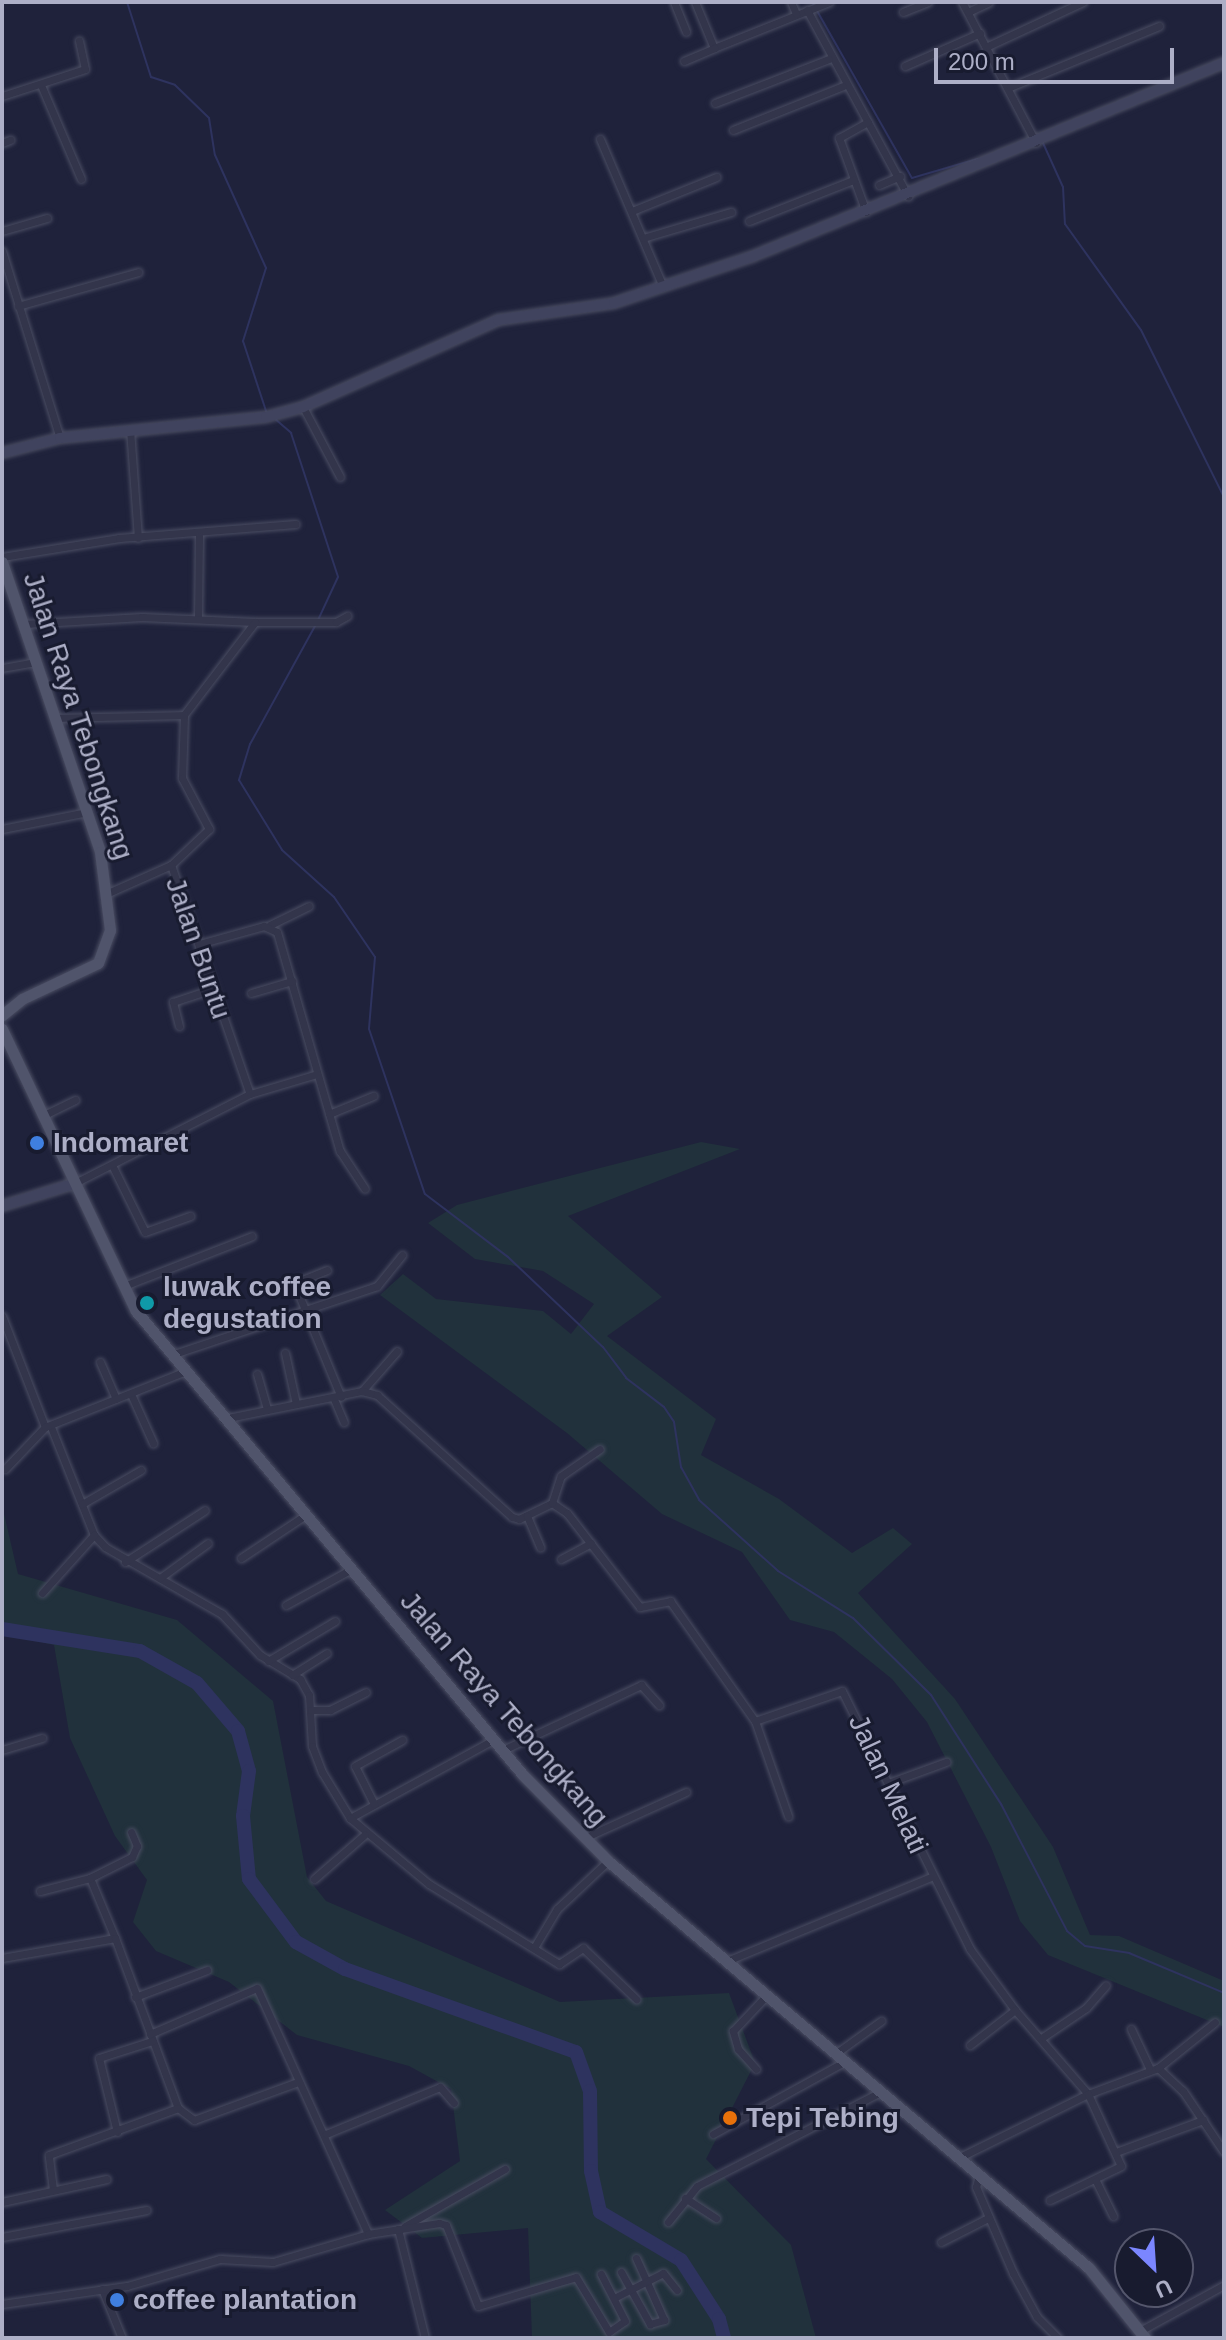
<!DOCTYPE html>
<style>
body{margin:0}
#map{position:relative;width:1226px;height:2340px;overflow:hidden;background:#1f223b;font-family:Arial,sans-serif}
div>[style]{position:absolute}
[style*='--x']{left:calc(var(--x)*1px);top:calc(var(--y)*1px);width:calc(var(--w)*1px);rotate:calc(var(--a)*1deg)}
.green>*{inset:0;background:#21313c}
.stream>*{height:2px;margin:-1px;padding:0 1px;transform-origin:1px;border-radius:1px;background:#2e335f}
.river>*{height:14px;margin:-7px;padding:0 7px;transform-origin:7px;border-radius:7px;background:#2e335f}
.roads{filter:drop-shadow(0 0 2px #4a4d62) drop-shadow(0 0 2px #4a4d62)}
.street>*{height:7px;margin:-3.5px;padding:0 3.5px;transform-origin:3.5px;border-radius:3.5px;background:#33354b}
.secondary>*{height:10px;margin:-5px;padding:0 5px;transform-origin:5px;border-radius:5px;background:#40435e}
.primary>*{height:11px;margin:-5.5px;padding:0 5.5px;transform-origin:5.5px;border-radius:5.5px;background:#50546b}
.dots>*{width:22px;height:22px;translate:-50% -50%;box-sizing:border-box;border:4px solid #181b2f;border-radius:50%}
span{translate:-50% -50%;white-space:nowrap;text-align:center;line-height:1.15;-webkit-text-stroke:6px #181b2f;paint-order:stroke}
.street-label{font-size:28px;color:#adafc7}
.poi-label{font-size:28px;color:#adafc7;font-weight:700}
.left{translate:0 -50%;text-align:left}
.frame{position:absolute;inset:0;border:4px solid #adafc7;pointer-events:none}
.north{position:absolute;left:1114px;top:2228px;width:80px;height:80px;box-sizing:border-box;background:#181b2f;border:2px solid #54566c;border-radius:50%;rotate:155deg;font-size:22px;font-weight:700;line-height:32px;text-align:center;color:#adafc7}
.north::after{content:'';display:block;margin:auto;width:28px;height:36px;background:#7b86ff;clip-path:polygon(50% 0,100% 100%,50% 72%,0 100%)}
.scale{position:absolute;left:934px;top:48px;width:240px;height:36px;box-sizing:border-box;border:4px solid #adafc7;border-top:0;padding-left:10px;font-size:24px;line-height:28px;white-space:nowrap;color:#adafc7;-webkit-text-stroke:6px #181b2f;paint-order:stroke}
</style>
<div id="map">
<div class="green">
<div style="clip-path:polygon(701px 1142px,740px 1149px,568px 1216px,662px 1297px,607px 1336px,716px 1419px,701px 1455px,779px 1499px,852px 1553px,893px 1528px,912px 1544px,858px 1593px,955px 1699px,1053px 1847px,1090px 1935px,1119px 1936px,1224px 1981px,1224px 2027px,1048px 1955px,1020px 1921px,991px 1847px,927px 1722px,892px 1679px,834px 1632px,790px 1620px,742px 1552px,662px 1514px,567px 1433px,380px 1295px,403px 1274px,436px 1299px,543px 1311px,571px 1334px,594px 1304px,543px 1271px,475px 1259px,428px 1223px,457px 1205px)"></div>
<div style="clip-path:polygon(2px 1505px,18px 1574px,177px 1620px,273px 1701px,307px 1877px,326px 1901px,560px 2002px,729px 1993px,755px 2063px,706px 2159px,791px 2245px,816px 2338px,532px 2338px,528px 2228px,422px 2238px,385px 2210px,460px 2161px,451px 2089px,409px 2066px,297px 2035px,229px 1982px,156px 1951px,133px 1922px,147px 1880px,115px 1836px,70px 1738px,54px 1645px,2px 1633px)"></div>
</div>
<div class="stream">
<div style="--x:127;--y:2;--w:79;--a:72.3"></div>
<div style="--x:151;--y:77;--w:25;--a:18"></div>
<div style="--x:175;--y:85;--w:47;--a:44.1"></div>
<div style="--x:209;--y:118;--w:37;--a:81"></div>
<div style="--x:215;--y:155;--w:124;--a:65.7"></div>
<div style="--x:266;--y:268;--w:77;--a:107.5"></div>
<div style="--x:243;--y:341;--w:74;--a:71.8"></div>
<div style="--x:812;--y:2;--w:202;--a:60.4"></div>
<div style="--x:912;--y:178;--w:68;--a:-16.3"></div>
<div style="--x:1043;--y:143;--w:48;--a:65.6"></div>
<div style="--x:1063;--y:187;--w:37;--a:87"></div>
<div style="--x:1065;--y:224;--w:130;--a:54.4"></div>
<div style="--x:1141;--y:330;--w:186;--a:63.6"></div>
<div style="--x:274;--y:418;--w:23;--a:41"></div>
<div style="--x:291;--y:433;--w:151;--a:71.9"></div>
<div style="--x:338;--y:577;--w:47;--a:114.9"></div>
<div style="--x:315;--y:626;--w:135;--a:118.8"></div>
<div style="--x:250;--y:744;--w:38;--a:107"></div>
<div style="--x:239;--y:780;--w:82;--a:58.4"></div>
<div style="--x:282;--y:850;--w:70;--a:42.1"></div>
<div style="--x:334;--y:897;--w:73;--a:55.7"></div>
<div style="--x:375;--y:957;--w:72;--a:94.8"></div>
<div style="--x:369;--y:1029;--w:174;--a:71.3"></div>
<div style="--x:425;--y:1194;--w:104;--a:37.2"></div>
<div style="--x:508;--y:1257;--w:131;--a:43.5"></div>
<div style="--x:603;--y:1347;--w:39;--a:53"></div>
<div style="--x:626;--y:1378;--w:48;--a:37.3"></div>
<div style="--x:664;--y:1407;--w:18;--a:56"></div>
<div style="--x:674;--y:1422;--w:46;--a:81.2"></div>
<div style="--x:681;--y:1467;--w:38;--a:61"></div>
<div style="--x:699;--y:1500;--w:106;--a:41.9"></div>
<div style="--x:778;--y:1571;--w:89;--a:32.1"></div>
<div style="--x:853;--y:1618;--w:110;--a:44.6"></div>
<div style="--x:931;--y:1695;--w:130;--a:57.3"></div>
<div style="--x:1001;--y:1804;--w:143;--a:62.5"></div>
<div style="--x:1067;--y:1931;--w:23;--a:40"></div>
<div style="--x:1085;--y:1946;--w:45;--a:9"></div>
<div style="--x:1129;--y:1953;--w:103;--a:22.8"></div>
</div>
<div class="river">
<div style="--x:2;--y:1629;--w:140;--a:9.1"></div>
<div style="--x:140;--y:1651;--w:65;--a:29.3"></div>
<div style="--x:197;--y:1683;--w:63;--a:49.5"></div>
<div style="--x:238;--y:1731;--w:41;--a:74.6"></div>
<div style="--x:249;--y:1771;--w:45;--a:97.6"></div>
<div style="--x:243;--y:1816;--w:63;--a:84.6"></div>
<div style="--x:249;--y:1879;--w:79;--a:53.3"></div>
<div style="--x:296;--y:1942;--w:56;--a:28.9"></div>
<div style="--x:345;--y:1969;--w:245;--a:19.8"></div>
<div style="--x:576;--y:2052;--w:41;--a:70.3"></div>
<div style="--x:590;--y:2091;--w:80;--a:89.3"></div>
<div style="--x:591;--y:2171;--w:42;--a:77.6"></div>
<div style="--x:600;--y:2212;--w:94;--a:30.7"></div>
<div style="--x:681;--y:2260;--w:70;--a:57.2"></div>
<div style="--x:719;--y:2319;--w:20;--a:75"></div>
</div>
<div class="roads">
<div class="street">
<div style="--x:674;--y:2;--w:32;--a:68"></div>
<div style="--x:695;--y:2;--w:50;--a:67.6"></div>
<div style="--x:714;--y:48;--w:124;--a:-21.8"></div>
<div style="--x:791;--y:2;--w:13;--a:67"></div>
<div style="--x:962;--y:2;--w:159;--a:62.3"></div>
<div style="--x:807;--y:10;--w:212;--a:61.5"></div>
<div style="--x:903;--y:12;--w:27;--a:-22"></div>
<div style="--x:968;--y:12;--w:23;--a:-25"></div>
<div style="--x:988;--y:46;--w:105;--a:-24.9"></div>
<div style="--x:684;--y:61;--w:33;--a:-23"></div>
<div style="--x:905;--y:66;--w:82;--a:-23.7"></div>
<div style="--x:41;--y:85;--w:102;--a:66.9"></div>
<div style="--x:1010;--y:87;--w:161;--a:-22.3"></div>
<div style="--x:2;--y:96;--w:87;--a:-18"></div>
<div style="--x:85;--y:69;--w:29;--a:-102"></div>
<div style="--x:715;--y:103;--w:122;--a:-21.1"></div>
<div style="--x:733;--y:130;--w:118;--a:-21.8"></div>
<div style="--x:600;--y:139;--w:161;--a:66.9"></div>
<div style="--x:2;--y:143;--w:9;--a:-21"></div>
<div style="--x:879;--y:185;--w:23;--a:-23"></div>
<div style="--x:632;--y:211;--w:91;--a:-22"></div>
<div style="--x:866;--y:212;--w:79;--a:-110"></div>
<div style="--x:839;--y:138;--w:33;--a:-29"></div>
<div style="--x:749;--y:221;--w:112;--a:-21.5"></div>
<div style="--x:2;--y:231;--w:47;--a:-16.1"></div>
<div style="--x:643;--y:238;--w:92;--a:-16.5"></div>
<div style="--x:2;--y:251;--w:196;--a:72.8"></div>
<div style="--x:18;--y:306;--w:125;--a:-15.8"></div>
<div style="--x:303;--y:407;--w:79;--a:62.1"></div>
<div style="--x:130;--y:429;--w:109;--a:85.8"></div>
<div style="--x:2;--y:557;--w:119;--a:-9.2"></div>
<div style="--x:119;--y:538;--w:177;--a:-4.5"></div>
<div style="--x:198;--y:618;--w:82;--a:-89.3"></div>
<div style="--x:255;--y:622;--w:81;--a:0"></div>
<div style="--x:336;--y:622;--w:13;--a:-29"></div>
<div style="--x:24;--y:624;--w:118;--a:-3.4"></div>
<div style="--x:142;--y:617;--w:113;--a:2.5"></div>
<div style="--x:255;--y:622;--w:117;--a:127.4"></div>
<div style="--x:184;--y:715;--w:63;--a:91.8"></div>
<div style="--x:182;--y:778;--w:58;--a:62.1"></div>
<div style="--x:209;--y:829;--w:52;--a:136.5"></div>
<div style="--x:2;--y:668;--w:35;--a:-10"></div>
<div style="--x:56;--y:718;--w:128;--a:-1.3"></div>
<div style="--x:2;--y:829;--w:87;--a:-11.3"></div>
<div style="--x:171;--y:865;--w:242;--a:71"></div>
<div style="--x:108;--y:893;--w:69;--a:-24"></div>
<div style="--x:270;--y:925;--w:43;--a:-26"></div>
<div style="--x:199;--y:944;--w:67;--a:-15.5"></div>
<div style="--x:264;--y:926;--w:14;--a:25"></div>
<div style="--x:277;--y:932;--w:228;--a:74"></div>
<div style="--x:340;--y:1151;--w:45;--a:56.7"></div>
<div style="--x:251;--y:993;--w:43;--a:-16.3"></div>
<div style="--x:179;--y:1026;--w:25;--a:-104"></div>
<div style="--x:173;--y:1002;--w:41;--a:-18.4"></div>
<div style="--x:329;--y:1114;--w:48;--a:-22.2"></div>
<div style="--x:42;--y:1116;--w:37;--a:-26"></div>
<div style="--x:113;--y:1167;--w:72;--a:63.8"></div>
<div style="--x:145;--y:1232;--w:48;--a:-19.6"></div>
<div style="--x:73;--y:1184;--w:199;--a:-27"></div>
<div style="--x:250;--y:1094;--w:70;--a:-16.6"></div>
<div style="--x:327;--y:1270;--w:35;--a:158"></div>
<div style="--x:294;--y:1283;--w:123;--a:67.6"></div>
<div style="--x:124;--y:1286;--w:137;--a:-21.3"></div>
<div style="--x:2;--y:1316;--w:119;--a:68.8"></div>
<div style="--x:285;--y:1353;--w:52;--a:77.8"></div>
<div style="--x:171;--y:1355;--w:217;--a:-18.5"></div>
<div style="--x:377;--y:1286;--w:40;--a:-51"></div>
<div style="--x:100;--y:1362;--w:40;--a:66.6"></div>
<div style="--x:257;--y:1374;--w:37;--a:74"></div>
<div style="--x:362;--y:1391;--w:53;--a:-48.8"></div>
<div style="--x:131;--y:1394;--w:54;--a:65.8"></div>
<div style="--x:334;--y:1399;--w:25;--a:67"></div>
<div style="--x:223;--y:1419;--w:142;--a:-11.4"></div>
<div style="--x:362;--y:1391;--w:16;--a:15"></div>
<div style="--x:377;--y:1395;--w:182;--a:42.1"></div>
<div style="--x:512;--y:1517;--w:7;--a:16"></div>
<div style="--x:519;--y:1519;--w:37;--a:-26"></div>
<div style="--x:552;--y:1503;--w:18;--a:34"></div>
<div style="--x:567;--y:1513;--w:119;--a:52.2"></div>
<div style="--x:640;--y:1607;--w:31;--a:-11"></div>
<div style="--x:670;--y:1601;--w:147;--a:54.7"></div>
<div style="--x:755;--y:1721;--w:92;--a:-19"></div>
<div style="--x:842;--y:1691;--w:288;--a:63.6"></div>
<div style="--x:970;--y:1949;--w:76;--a:53.6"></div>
<div style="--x:1015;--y:2010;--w:111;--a:49"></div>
<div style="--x:1088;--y:2094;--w:75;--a:-20.4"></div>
<div style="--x:1158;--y:2068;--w:34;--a:43"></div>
<div style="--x:1183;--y:2091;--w:73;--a:56.1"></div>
<div style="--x:51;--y:1427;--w:116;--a:68.3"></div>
<div style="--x:94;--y:1535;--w:16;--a:47"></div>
<div style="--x:105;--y:1547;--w:135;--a:29.8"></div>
<div style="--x:222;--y:1614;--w:56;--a:47.2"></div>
<div style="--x:260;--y:1655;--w:47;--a:31"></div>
<div style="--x:300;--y:1679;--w:18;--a:61"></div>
<div style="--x:309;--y:1695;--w:51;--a:86.6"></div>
<div style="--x:312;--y:1746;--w:28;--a:69"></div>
<div style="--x:322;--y:1772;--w:54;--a:58.7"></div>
<div style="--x:350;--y:1818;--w:165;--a:-28.6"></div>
<div style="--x:5;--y:1469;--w:58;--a:-46.4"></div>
<div style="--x:45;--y:1427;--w:149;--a:-21.7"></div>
<div style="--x:552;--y:1503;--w:28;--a:-72"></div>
<div style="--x:561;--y:1476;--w:47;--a:-34.7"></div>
<div style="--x:82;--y:1504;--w:68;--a:-30"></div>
<div style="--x:527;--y:1516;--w:34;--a:67"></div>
<div style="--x:241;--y:1558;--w:76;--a:-33.7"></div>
<div style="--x:561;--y:1559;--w:34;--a:-28"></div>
<div style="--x:125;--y:1562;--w:95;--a:-33"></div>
<div style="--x:160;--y:1578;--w:59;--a:-36.1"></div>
<div style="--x:42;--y:1593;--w:78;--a:-48.1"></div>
<div style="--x:286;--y:1605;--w:73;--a:-28.7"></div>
<div style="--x:268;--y:1661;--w:78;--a:-30.8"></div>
<div style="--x:292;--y:1675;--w:41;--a:-32.2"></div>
<div style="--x:311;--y:1710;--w:19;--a:0"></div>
<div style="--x:330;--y:1710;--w:40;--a:-26.6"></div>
<div style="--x:755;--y:1721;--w:101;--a:70.8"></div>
<div style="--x:2;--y:1750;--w:42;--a:-16.7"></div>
<div style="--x:503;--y:1750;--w:153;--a:-25.2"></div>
<div style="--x:641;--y:1685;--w:27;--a:48"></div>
<div style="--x:891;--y:1782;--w:59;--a:-20"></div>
<div style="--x:374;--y:1804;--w:42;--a:-116.6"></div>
<div style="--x:355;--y:1766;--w:54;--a:-29"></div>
<div style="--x:350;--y:1818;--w:103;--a:39.9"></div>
<div style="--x:429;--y:1884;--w:153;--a:31.6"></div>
<div style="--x:559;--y:1964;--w:29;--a:-34"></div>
<div style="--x:583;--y:1948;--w:74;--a:43.9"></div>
<div style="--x:584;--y:1838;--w:112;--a:-24.3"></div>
<div style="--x:90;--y:1878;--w:65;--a:67.4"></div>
<div style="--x:314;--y:1879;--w:67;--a:-41.3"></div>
<div style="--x:40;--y:1891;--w:52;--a:-14.6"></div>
<div style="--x:90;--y:1878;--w:47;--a:-26.6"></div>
<div style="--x:132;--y:1857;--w:12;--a:-66"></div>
<div style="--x:137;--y:1846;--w:15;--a:-113"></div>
<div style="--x:535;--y:1946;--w:43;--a:-59.3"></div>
<div style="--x:557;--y:1909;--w:70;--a:-43.3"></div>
<div style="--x:2;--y:1958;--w:115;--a:-10"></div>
<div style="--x:115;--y:1938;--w:181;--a:69.7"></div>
<div style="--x:178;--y:2108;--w:20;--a:37"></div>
<div style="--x:194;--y:2120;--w:111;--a:-20.1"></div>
<div style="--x:727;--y:1961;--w:221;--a:-22.4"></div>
<div style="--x:135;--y:1997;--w:77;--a:-20.6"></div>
<div style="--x:1131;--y:2029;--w:42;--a:64.7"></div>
<div style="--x:150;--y:2034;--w:116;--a:-23.3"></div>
<div style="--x:257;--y:1988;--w:270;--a:65.7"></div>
<div style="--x:1043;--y:2037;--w:52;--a:-34"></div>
<div style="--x:1086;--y:2008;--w:30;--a:-49"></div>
<div style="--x:970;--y:2045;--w:57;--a:-37.9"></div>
<div style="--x:835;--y:2054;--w:57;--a:-35.7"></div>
<div style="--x:1158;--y:2068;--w:73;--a:-38.9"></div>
<div style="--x:756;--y:2069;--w:27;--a:-132"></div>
<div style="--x:738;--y:2049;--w:19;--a:-106"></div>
<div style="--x:733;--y:2031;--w:48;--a:-46.7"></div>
<div style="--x:117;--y:2132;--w:76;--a:-103.7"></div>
<div style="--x:99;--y:2058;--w:56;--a:-17.8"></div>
<div style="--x:326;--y:2134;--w:123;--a:-22.4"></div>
<div style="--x:440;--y:2087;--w:21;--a:49"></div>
<div style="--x:713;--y:2134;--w:149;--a:-28.8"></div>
<div style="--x:1116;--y:2152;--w:93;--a:-20.2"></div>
<div style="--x:958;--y:2158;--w:145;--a:-26.2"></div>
<div style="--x:1088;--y:2094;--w:79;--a:65.4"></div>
<div style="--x:1121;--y:2166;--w:79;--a:154.4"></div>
<div style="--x:979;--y:2175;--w:12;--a:104"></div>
<div style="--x:976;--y:2187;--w:94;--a:66.7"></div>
<div style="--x:1013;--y:2273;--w:50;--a:61.4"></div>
<div style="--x:1037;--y:2317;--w:30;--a:45"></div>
<div style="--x:1096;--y:2181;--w:39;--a:64"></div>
<div style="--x:53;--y:2190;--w:35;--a:-97"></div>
<div style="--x:49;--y:2155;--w:137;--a:-20"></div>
<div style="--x:685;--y:2198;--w:37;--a:33"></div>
<div style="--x:2;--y:2202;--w:107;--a:-12.4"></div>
<div style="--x:668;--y:2222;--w:46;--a:-51.1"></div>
<div style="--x:697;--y:2186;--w:207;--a:-27.1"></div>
<div style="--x:405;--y:2226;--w:115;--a:-29.7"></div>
<div style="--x:398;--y:2229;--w:112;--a:76.1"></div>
<div style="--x:2;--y:2237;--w:147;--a:-10.6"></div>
<div style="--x:941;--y:2242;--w:53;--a:-27.1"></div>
<div style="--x:621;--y:2272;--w:60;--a:60.9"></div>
<div style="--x:650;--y:2324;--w:15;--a:-16"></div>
<div style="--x:664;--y:2320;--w:68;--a:-114.3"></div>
<div style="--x:102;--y:2289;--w:53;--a:67.8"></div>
<div style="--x:614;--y:2298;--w:55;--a:-27"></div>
<div style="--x:663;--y:2273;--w:22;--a:51"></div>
<div style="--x:2;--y:2304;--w:126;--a:-8.2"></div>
<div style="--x:127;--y:2286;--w:97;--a:-16.2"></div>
<div style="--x:220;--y:2259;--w:53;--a:3.2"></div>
<div style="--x:273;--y:2262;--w:99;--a:-16.4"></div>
<div style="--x:368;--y:2234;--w:72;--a:-8.8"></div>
<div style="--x:439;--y:2223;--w:7;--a:16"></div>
<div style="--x:446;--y:2225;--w:87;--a:68.4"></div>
<div style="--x:478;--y:2306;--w:102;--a:-16.5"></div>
<div style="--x:576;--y:2277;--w:64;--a:59"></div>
<div style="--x:609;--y:2332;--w:19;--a:-35"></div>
<div style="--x:625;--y:2321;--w:53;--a:-117.1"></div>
<div style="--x:1140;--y:2331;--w:96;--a:-28.7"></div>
</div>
<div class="secondary">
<div style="--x:2;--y:453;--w:60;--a:-14.5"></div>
<div style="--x:60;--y:438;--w:207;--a:-5.8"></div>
<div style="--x:266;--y:417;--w:38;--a:-15"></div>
<div style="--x:303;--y:407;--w:214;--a:-24"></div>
<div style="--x:498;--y:320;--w:117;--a:-8.3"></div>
<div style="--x:614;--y:303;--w:145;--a:-18.6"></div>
<div style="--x:751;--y:257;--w:511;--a:-22.3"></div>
<div style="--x:2;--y:1206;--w:74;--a:-17.2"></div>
</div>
<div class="primary">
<div style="--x:2;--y:562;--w:306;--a:71.3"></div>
<div style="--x:100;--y:852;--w:79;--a:82.7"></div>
<div style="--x:110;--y:930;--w:35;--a:110"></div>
<div style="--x:98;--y:963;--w:84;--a:154.7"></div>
<div style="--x:22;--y:999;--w:26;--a:141"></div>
<div style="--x:2;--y:1029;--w:312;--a:64.6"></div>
<div style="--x:136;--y:1311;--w:604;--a:50.17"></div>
<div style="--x:523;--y:1775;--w:121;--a:45.3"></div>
<div style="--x:608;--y:1861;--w:630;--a:40.24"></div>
<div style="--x:1089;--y:2268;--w:90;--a:51.3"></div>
</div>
</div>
<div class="dots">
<div style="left:37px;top:1143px;background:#3f7fe0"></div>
<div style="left:147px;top:1303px;background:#0f9aa8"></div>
<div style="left:730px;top:2118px;background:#e8710a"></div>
<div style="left:117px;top:2300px;background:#3f7fe0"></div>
</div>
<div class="street-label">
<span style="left:78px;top:716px;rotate:72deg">Jalan Raya Tebongkang</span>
<span style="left:198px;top:948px;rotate:71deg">Jalan Buntu</span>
<span style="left:504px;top:1709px;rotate:49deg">Jalan Raya Tebongkang</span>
<span style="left:888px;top:1784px;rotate:65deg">Jalan Melati</span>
</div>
<div class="poi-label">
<span class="left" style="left:53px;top:1143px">Indomaret</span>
<span class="left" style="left:163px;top:1303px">luwak coffee<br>degustation</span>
<span class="left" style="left:746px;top:2118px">Tepi Tebing</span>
<span class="left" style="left:133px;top:2300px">coffee plantation</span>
</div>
<div class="frame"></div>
<div class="north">U</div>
<div class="scale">200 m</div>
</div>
